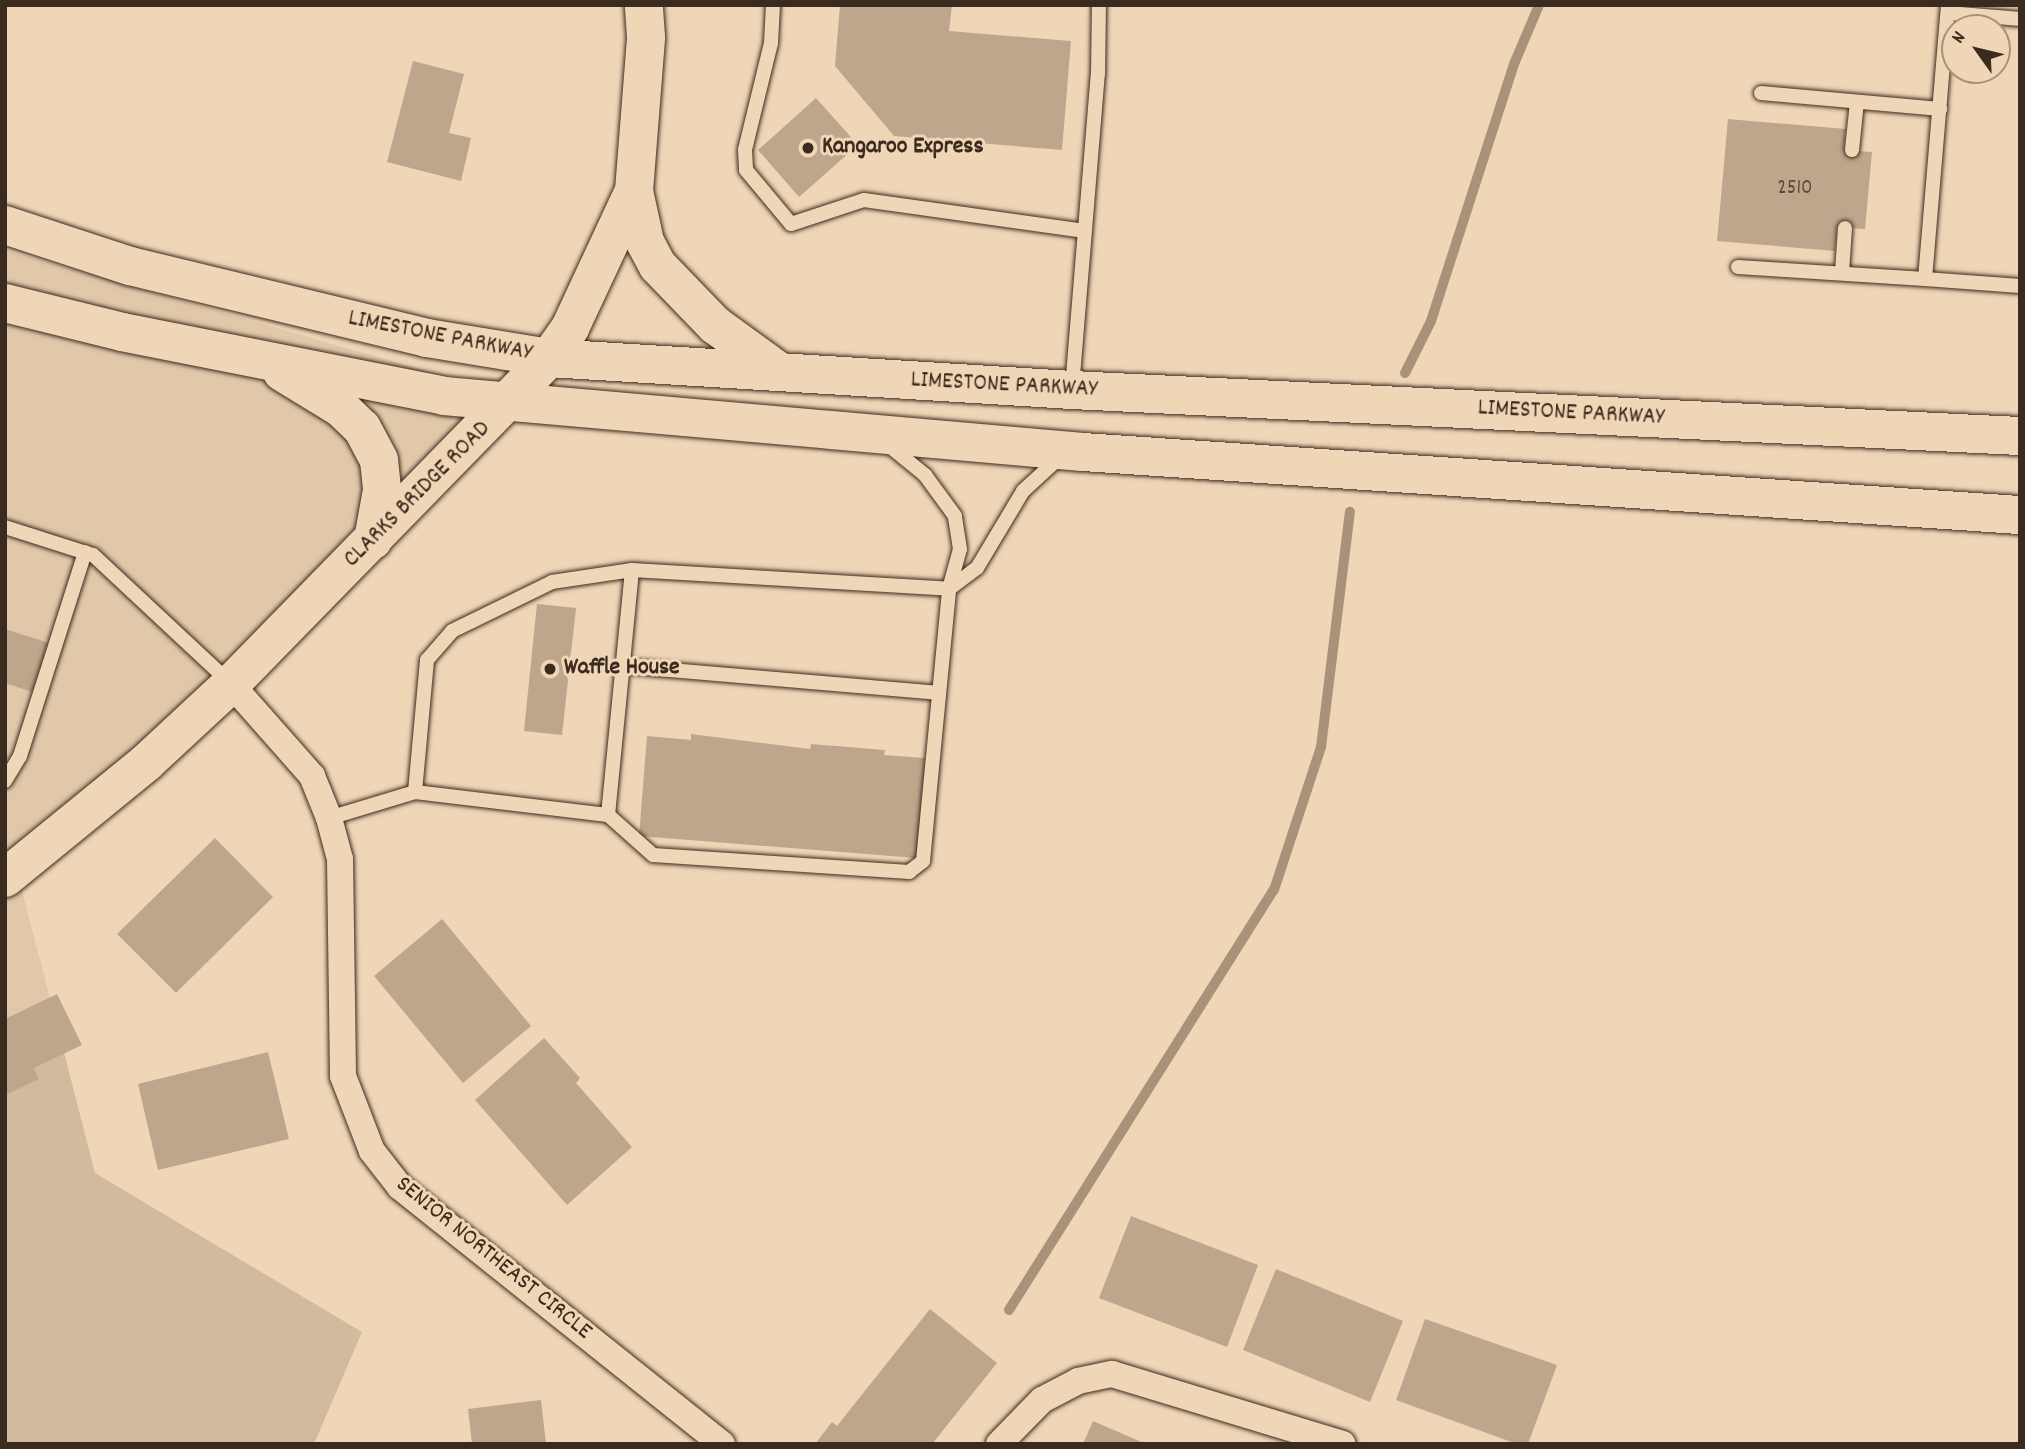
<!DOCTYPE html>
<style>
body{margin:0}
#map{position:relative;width:2025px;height:1449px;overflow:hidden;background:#efd6b6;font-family:Dekko,sans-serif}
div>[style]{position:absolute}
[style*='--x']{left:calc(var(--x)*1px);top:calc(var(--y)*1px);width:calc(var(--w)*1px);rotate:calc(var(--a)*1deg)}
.built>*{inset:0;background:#e0c8a9}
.green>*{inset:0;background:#d1ba9d}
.stream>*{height:10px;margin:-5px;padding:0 5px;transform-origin:5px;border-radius:5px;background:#a8927a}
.building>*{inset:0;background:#bda68c}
.roads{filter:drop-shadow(0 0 2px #3b2a1e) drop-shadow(0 0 2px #3b2a1e)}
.service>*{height:14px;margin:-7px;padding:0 7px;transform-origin:7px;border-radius:7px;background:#efd6b6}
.minor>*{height:26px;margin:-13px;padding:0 13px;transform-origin:13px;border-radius:13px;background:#efd6b6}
.secondary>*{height:38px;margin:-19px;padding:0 19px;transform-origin:19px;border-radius:19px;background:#efd6b6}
.primary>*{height:38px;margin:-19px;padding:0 19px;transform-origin:19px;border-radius:19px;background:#efd6b6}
.dots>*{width:19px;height:19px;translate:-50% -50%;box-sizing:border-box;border:4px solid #efd6b6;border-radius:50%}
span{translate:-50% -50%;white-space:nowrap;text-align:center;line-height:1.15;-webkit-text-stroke:6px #efd6b6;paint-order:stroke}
.number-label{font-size:21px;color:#5c493a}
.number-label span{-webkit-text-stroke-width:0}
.poi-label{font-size:24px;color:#3b2a1e;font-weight:700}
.left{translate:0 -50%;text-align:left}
.street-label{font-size:24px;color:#3b2a1e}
.frame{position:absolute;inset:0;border:7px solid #3b2a1e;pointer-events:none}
.north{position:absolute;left:1941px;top:14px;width:70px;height:70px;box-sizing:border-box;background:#efd6b6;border:2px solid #a79179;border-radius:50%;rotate:304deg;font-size:19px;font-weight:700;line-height:28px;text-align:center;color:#3b2a1e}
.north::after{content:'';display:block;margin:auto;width:24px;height:32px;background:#3b2a1e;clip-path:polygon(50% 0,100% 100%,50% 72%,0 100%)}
</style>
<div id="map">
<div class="built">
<div style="clip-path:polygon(5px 250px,493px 390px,19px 879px,58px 1029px,5px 1070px)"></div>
</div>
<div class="green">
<div style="clip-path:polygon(58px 1029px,95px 1173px,362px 1332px,314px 1444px,5px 1444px,5px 1070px)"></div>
</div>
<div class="stream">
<div style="--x:1405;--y:373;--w:58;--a:-63.4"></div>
<div style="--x:1431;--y:321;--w:270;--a:-72.1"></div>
<div style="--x:1514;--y:64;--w:64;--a:-67"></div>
<div style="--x:1009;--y:1310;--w:497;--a:-57.8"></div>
<div style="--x:1274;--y:890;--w:151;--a:-71.8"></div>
<div style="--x:1321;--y:747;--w:237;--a:-83"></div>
</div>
<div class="building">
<div style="clip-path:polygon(840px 5px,952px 5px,949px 31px,1071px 41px,1062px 150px,894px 136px,835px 66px)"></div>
<div style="clip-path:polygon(413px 61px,464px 74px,449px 133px,471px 138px,461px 181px,387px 162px)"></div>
<div style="clip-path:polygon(816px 98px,858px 145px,799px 197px,758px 150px)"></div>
<div style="clip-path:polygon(1728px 119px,1846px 129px,1844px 150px,1872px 152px,1865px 229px,1837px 227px,1835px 251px,1717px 241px)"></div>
<div style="clip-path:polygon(537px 604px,576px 608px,562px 735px,524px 731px)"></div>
<div style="clip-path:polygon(5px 629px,49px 643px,32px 692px,5px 683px)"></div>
<div style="clip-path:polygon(691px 734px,810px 749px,811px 744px,885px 750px,884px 755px,925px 758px,917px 858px,639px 836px,647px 736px,691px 740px)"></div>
<div style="clip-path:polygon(215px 838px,273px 897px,176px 993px,117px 934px)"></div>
<div style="clip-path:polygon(442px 919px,531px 1026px,463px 1083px,374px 976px)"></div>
<div style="clip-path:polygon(57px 994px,82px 1045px,34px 1068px,39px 1079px,5px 1095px,5px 1019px)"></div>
<div style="clip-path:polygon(544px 1038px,580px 1078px,576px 1083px,632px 1147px,567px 1205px,475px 1100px)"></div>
<div style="clip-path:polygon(268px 1052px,289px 1139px,158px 1170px,138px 1084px)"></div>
<div style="clip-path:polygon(1131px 1216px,1258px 1265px,1227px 1347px,1099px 1298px)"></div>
<div style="clip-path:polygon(1276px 1269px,1403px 1321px,1370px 1402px,1243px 1350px)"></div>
<div style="clip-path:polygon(930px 1309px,997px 1363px,932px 1444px,815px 1444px,832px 1422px,837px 1426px)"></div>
<div style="clip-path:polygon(1425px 1319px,1557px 1365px,1528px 1444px,1517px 1444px,1396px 1400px)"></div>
<div style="clip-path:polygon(541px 1400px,546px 1444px,472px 1444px,468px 1409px)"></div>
<div style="clip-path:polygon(1093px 1421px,1146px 1444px,1083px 1444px)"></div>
</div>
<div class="roads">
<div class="service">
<div style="--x:773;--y:5;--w:38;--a:93"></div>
<div style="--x:771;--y:43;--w:110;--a:103.7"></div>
<div style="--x:745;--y:150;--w:20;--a:87"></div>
<div style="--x:746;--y:170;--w:70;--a:50.2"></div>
<div style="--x:791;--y:224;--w:77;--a:-18.2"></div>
<div style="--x:864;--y:200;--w:223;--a:8"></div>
<div style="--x:1948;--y:5;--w:275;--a:94.8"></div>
<div style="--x:1925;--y:279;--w:95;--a:4.2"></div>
<div style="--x:1949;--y:13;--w:71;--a:4.8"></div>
<div style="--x:1761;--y:93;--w:180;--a:5.1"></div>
<div style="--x:1852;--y:150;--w:48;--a:-84.1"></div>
<div style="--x:1738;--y:267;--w:187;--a:3.7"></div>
<div style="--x:1842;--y:272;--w:44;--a:-86.1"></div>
<div style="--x:1072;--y:388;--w:315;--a:-85.3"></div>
<div style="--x:1098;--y:74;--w:69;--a:-89.2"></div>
<div style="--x:5;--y:527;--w:92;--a:17.7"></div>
<div style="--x:93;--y:555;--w:186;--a:43"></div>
<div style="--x:624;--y:666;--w:316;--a:4.9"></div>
<div style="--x:5;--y:781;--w:29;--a:-59"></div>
<div style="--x:20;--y:756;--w:214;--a:-72.3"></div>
<div style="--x:415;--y:792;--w:133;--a:-84.8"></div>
<div style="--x:427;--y:660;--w:38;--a:-49"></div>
<div style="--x:452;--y:631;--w:111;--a:-26.1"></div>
<div style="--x:552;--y:582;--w:81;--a:-8.5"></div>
<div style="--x:608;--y:815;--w:60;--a:41.6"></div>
<div style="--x:653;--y:855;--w:257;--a:3.8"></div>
<div style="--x:909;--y:872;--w:18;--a:-38"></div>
<div style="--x:923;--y:861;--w:273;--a:-84.5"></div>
<div style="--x:949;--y:589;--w:41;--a:-74.6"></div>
<div style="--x:960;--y:549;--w:33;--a:-99"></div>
<div style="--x:955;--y:516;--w:51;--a:-126.2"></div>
<div style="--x:925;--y:475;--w:49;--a:-140.8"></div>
<div style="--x:329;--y:818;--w:90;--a:-16.8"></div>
<div style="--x:415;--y:792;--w:194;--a:6.8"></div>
<div style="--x:608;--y:815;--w:246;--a:-84.4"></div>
<div style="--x:632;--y:570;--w:318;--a:3.4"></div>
<div style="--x:949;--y:589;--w:35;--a:-37"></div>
<div style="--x:977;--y:568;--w:90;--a:-59.1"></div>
<div style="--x:1023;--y:491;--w:52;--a:-42.6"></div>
</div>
<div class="minor">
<div style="--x:231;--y:684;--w:123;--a:48.6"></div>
<div style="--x:312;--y:776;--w:45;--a:68"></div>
<div style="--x:329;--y:818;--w:42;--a:75"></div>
<div style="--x:340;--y:859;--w:217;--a:89.2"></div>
<div style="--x:343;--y:1076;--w:80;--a:68.9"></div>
<div style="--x:372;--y:1151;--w:46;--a:52.1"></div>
<div style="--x:400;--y:1187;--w:412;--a:38.6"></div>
<div style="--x:999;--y:1444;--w:62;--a:-45.7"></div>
<div style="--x:1042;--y:1400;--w:41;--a:-27.8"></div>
<div style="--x:1078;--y:1381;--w:35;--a:-12"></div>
<div style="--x:1112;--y:1374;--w:241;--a:16.9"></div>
</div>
<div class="secondary">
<div style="--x:5;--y:878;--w:183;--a:-39.2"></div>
<div style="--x:147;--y:762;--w:115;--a:-42.9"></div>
<div style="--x:231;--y:684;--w:455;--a:-45.7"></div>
<div style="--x:549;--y:358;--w:37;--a:-55"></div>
<div style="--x:570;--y:328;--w:151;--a:-65"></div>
<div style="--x:634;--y:191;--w:154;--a:-85.5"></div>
<div style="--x:646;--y:37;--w:32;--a:-94"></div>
</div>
<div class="primary">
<div style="--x:634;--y:191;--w:52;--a:77.8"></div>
<div style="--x:645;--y:242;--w:27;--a:62"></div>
<div style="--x:658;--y:266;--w:82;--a:46"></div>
<div style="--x:715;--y:325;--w:80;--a:35.9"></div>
<div style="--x:5;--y:225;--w:132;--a:18.2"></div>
<div style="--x:130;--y:266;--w:306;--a:13.6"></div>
<div style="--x:427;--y:338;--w:124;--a:9.3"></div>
<div style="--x:549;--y:358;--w:524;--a:3.5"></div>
<div style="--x:1072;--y:390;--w:949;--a:2.78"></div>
<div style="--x:5;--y:303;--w:121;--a:13.9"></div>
<div style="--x:122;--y:332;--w:328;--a:11.2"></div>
<div style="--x:444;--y:396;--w:641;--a:5.01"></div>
<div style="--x:1083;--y:452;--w:939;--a:3.85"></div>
<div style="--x:282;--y:372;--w:69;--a:31.4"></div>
<div style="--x:341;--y:408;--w:29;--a:44"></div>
<div style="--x:362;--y:428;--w:36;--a:62"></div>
<div style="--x:379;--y:460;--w:30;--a:84"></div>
<div style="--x:382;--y:490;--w:51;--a:100.2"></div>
</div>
</div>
<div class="dots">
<div style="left:808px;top:148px;background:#3b2a1e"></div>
<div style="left:550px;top:669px;background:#3b2a1e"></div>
</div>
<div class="number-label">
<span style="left:1795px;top:189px">2510</span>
</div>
<div class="poi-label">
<span class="left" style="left:822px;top:148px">Kangaroo Express</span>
<span class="left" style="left:564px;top:669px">Waffle House</span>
</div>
<div class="street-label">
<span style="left:440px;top:337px;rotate:11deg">LIMESTONE PARKWAY</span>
<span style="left:1004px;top:386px;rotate:3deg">LIMESTONE PARKWAY</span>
<span style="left:1571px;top:414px;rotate:3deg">LIMESTONE PARKWAY</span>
<span style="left:418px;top:495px;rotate:-45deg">CLARKS BRIDGE ROAD</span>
<span style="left:493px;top:1259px;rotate:39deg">SENIOR NORTHEAST CIRCLE</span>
</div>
<div class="frame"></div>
<div class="north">N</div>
</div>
